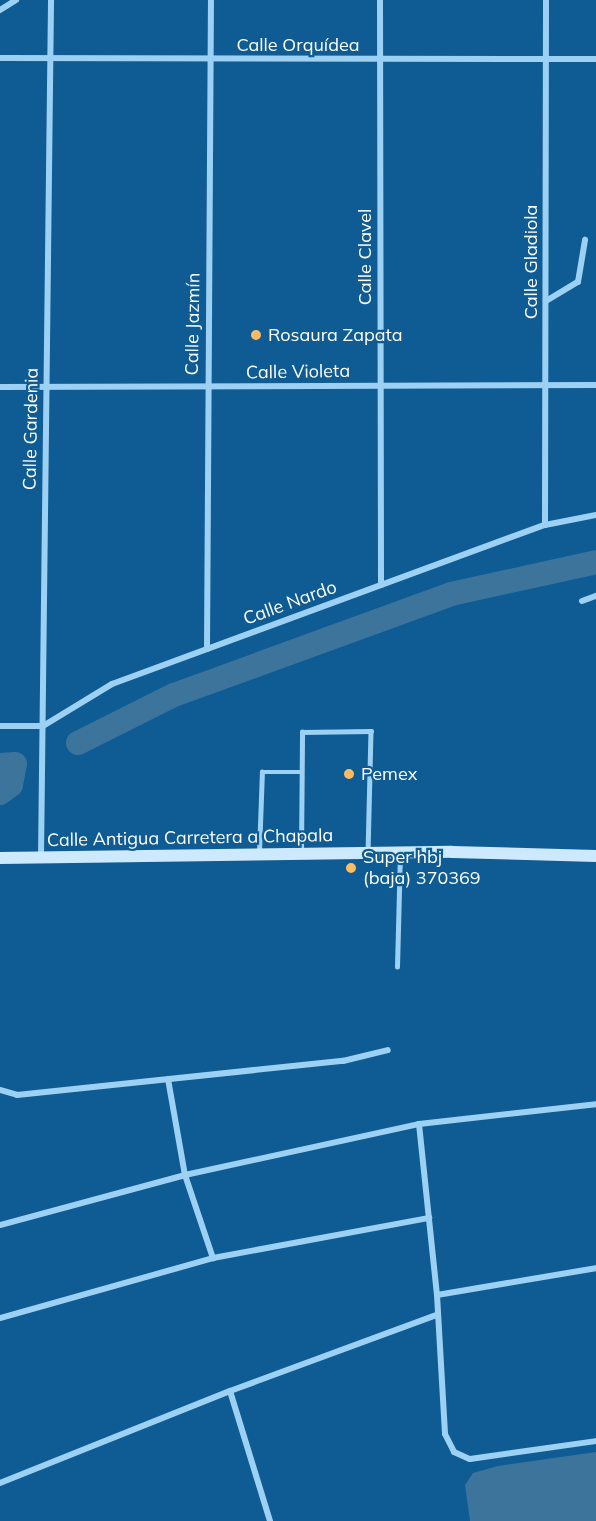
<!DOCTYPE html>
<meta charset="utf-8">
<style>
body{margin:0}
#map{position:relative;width:596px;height:1521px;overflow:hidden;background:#0f5c95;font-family:Mulish,sans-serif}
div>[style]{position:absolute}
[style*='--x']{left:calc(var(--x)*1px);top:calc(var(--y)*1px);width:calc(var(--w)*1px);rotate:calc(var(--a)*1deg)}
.water>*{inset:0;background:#3c749c}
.canal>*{height:24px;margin:-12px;padding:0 12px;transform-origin:12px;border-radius:12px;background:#3c749c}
.lane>*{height:4.5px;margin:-2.25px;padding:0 2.25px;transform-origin:2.25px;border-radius:2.25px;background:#9dd1f4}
.street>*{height:6px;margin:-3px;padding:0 3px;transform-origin:3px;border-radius:3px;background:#9dd1f4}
.secondary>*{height:12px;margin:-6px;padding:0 6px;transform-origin:6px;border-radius:6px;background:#cde9fd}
.dots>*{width:16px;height:16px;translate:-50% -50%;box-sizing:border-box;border:3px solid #0f5c95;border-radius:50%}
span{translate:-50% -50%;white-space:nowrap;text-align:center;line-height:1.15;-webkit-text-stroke:4.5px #0f5c95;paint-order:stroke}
.street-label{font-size:18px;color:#fff}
.poi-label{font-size:18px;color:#fff}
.left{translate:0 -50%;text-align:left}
</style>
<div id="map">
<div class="water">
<div style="clip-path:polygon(596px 1452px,596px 1521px,470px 1521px,465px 1485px,473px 1473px,498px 1466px)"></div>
</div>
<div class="canal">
<div style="--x:78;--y:743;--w:107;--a:-26.6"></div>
<div style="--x:174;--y:695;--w:295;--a:-20"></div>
<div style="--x:451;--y:594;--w:148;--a:-12.4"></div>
<div style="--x:0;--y:765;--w:15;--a:-4"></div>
<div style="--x:15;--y:764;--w:21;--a:101"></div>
<div style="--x:11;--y:785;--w:14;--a:144"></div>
</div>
<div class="lane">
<div style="--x:259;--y:852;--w:80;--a:-87.9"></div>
<div style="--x:262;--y:772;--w:40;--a:0"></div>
<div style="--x:301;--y:853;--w:121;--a:-89.5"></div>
<div style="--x:302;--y:732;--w:69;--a:-0.8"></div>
<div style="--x:371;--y:731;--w:120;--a:91.4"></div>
<div style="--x:397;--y:967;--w:114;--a:-88.5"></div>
</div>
<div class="street">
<div style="--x:380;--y:0;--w:585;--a:89.9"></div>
<div style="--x:0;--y:10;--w:19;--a:-32"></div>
<div style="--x:0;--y:58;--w:596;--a:0.1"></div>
<div style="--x:546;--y:301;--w:37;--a:-31"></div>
<div style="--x:578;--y:282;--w:43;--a:-80.5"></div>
<div style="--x:0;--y:387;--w:596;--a:-0.19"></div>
<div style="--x:545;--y:525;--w:525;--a:-89.89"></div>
<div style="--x:582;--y:601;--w:15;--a:-20"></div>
<div style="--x:207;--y:649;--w:649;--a:-89.65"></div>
<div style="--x:0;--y:726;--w:43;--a:0"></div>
<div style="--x:43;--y:726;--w:81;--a:-31.3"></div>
<div style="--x:112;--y:684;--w:461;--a:-20.2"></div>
<div style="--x:545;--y:525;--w:52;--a:-11.1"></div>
<div style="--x:41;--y:857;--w:857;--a:-89.33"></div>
<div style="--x:168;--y:1079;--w:97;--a:80"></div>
<div style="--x:185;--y:1175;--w:88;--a:71.4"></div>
<div style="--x:0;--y:1090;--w:18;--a:16"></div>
<div style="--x:17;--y:1095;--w:328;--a:-6"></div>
<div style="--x:343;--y:1061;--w:46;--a:-13.7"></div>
<div style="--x:419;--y:1124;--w:172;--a:84"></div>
<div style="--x:437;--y:1295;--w:139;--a:86.7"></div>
<div style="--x:445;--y:1434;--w:20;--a:63"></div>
<div style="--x:454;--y:1452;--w:17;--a:24"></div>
<div style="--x:470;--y:1459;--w:127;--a:-8.1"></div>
<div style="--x:0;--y:1225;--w:192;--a:-15.1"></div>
<div style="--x:185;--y:1175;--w:239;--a:-12.3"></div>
<div style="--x:419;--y:1124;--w:178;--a:-6.4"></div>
<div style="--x:437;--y:1295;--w:161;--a:-9.6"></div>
<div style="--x:0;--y:1318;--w:221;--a:-15.7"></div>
<div style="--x:213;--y:1258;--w:220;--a:-10.5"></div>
<div style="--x:230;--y:1391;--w:136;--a:72.9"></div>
<div style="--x:0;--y:1483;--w:248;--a:-21.8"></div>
<div style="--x:230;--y:1391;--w:221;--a:-20.2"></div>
</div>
<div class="secondary">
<div style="--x:0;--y:858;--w:452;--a:-0.8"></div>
<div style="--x:452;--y:852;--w:144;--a:1.6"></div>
</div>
<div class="dots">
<div style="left:256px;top:335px;background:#ffbb60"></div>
<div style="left:349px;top:774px;background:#ffbb60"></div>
<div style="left:351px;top:868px;background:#ffbb60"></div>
</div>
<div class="street-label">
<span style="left:298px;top:45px">Calle Orquídea</span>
<span style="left:365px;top:257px;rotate:-90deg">Calle Clavel</span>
<span style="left:531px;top:262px;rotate:-90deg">Calle Gladiola</span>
<span style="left:193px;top:324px;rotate:-89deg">Calle Jazmín</span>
<span style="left:298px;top:372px;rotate:-1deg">Calle Violeta</span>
<span style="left:31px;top:429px;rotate:-89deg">Calle Gardenia</span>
<span style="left:290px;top:603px;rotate:-20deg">Calle Nardo</span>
<span style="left:190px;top:838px;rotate:-1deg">Calle Antigua Carretera a Chapala</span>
</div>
<div class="poi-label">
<span class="left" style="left:268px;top:335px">Rosaura Zapata</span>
<span class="left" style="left:361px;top:774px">Pemex</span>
<span class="left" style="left:363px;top:868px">Super hbj<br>(baja) 370369</span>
</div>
</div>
